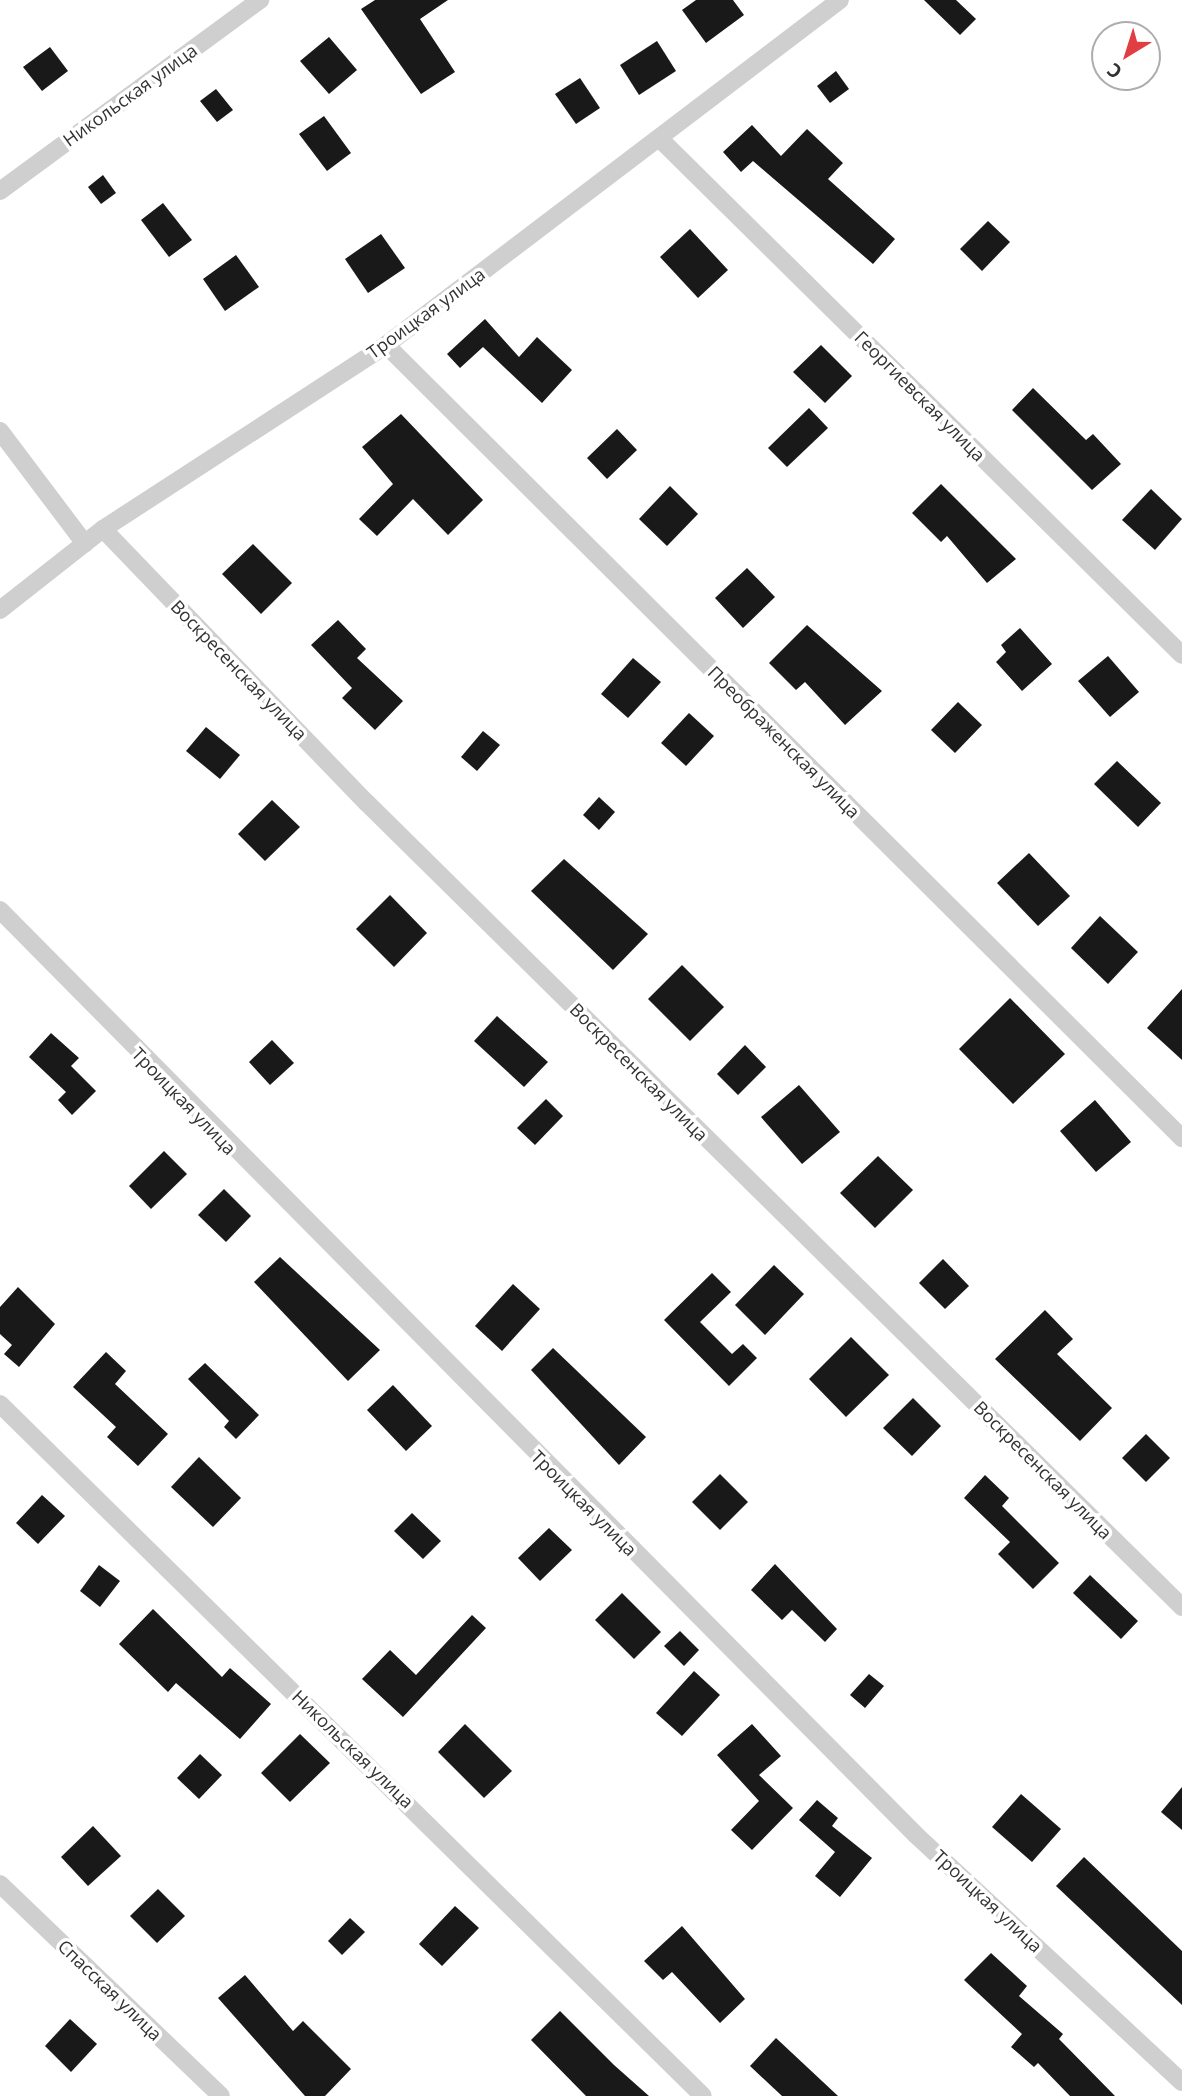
<!DOCTYPE html>
<meta charset="utf-8">
<style>
body{margin:0}
#map{position:relative;width:1182px;height:2096px;overflow:hidden;background:#fff;font-family:"Open Sans",sans-serif}
div>[style]{position:absolute}
[style*='--x']{left:calc(var(--x)*1px);top:calc(var(--y)*1px);width:calc(var(--w)*1px);rotate:calc(var(--a)*1deg)}
.building>*{inset:0;background:#191919}
.street>*{height:18px;margin:-9px;padding:0 9px;transform-origin:9px;border-radius:9px;background:#cfcfcf}
span{translate:-50% -50%;white-space:nowrap;text-align:center;line-height:1.15;-webkit-text-stroke:7px #fff;paint-order:stroke}
.street-label{font-size:18px;color:#323232}
.north{position:absolute;left:1091px;top:21px;width:70px;height:70px;box-sizing:border-box;background:#fff;border:2px solid #adadad;border-radius:50%;rotate:218deg;font-size:19px;font-weight:700;line-height:28px;text-align:center;color:#323232}
.north::after{content:'';display:block;margin:auto;width:24px;height:32px;background:#e03e43;clip-path:polygon(50% 0,100% 100%,50% 72%,0 100%)}
</style>
<div id="map">
<div class="building">
<div style="clip-path:polygon(375px 0,448px 0,420px 19px,455px 72px,421px 94px,361px 9px)"></div>
<div style="clip-path:polygon(696px 0,733px 0,744px 15px,706px 43px,682px 10px)"></div>
<div style="clip-path:polygon(924px 0,956px 0,976px 19px,960px 35px)"></div>
<div style="clip-path:polygon(329px 37px,357px 70px,329px 94px,300px 61px)"></div>
<div style="clip-path:polygon(657px 41px,676px 71px,639px 95px,620px 65px)"></div>
<div style="clip-path:polygon(50px 47px,68px 71px,42px 91px,23px 67px)"></div>
<div style="clip-path:polygon(836px 71px,849px 89px,830px 103px,817px 86px)"></div>
<div style="clip-path:polygon(580px 78px,600px 108px,576px 124px,555px 94px)"></div>
<div style="clip-path:polygon(216px 89px,233px 110px,217px 122px,200px 101px)"></div>
<div style="clip-path:polygon(324px 116px,351px 153px,327px 171px,299px 134px)"></div>
<div style="clip-path:polygon(752px 125px,781px 156px,807px 129px,843px 163px,828px 179px,895px 239px,873px 264px,753px 161px,741px 172px,723px 152px)"></div>
<div style="clip-path:polygon(103px 175px,116px 193px,101px 204px,88px 187px)"></div>
<div style="clip-path:polygon(163px 203px,192px 240px,169px 257px,141px 220px)"></div>
<div style="clip-path:polygon(988px 221px,1010px 242px,982px 271px,960px 249px)"></div>
<div style="clip-path:polygon(690px 229px,728px 270px,698px 298px,660px 257px)"></div>
<div style="clip-path:polygon(381px 234px,405px 268px,368px 293px,345px 259px)"></div>
<div style="clip-path:polygon(236px 255px,259px 287px,225px 311px,203px 279px)"></div>
<div style="clip-path:polygon(485px 319px,519px 357px,537px 337px,572px 370px,542px 403px,483px 347px,460px 368px,447px 354px)"></div>
<div style="clip-path:polygon(821px 345px,852px 376px,825px 403px,793px 372px)"></div>
<div style="clip-path:polygon(1033px 388px,1086px 440px,1093px 434px,1121px 464px,1092px 490px,1012px 410px)"></div>
<div style="clip-path:polygon(809px 408px,828px 428px,787px 467px,768px 448px)"></div>
<div style="clip-path:polygon(401px 414px,483px 500px,448px 535px,413px 499px,377px 536px,359px 519px,393px 484px,362px 447px)"></div>
<div style="clip-path:polygon(617px 429px,637px 450px,607px 479px,587px 458px)"></div>
<div style="clip-path:polygon(941px 484px,1016px 559px,987px 583px,947px 536px,941px 542px,912px 513px)"></div>
<div style="clip-path:polygon(670px 486px,698px 514px,667px 546px,639px 519px)"></div>
<div style="clip-path:polygon(1151px 489px,1182px 519px,1155px 550px,1122px 520px)"></div>
<div style="clip-path:polygon(253px 544px,292px 583px,261px 614px,222px 574px)"></div>
<div style="clip-path:polygon(747px 568px,775px 597px,743px 628px,715px 598px)"></div>
<div style="clip-path:polygon(338px 620px,366px 649px,357px 658px,403px 701px,375px 730px,342px 698px,352px 688px,311px 645px)"></div>
<div style="clip-path:polygon(807px 625px,882px 691px,845px 725px,805px 682px,796px 690px,769px 663px)"></div>
<div style="clip-path:polygon(1020px 628px,1052px 664px,1022px 691px,996px 662px,1006px 652px,1001px 645px)"></div>
<div style="clip-path:polygon(1108px 656px,1139px 692px,1110px 717px,1078px 681px)"></div>
<div style="clip-path:polygon(633px 658px,661px 682px,628px 718px,601px 694px)"></div>
<div style="clip-path:polygon(958px 702px,982px 725px,955px 753px,931px 730px)"></div>
<div style="clip-path:polygon(689px 713px,714px 736px,686px 766px,661px 743px)"></div>
<div style="clip-path:polygon(206px 727px,240px 755px,220px 779px,186px 751px)"></div>
<div style="clip-path:polygon(483px 731px,500px 745px,477px 771px,461px 757px)"></div>
<div style="clip-path:polygon(1117px 761px,1161px 803px,1138px 827px,1094px 784px)"></div>
<div style="clip-path:polygon(599px 797px,615px 812px,599px 830px,583px 815px)"></div>
<div style="clip-path:polygon(272px 800px,300px 827px,265px 861px,238px 834px)"></div>
<div style="clip-path:polygon(1029px 853px,1070px 896px,1038px 926px,997px 883px)"></div>
<div style="clip-path:polygon(564px 859px,648px 934px,613px 970px,531px 891px)"></div>
<div style="clip-path:polygon(390px 895px,427px 933px,394px 967px,356px 929px)"></div>
<div style="clip-path:polygon(1100px 916px,1138px 952px,1108px 984px,1071px 948px)"></div>
<div style="clip-path:polygon(682px 965px,724px 1007px,690px 1041px,648px 999px)"></div>
<div style="clip-path:polygon(1182px 989px,1182px 1060px,1147px 1028px)"></div>
<div style="clip-path:polygon(1010px 998px,1065px 1054px,1013px 1104px,959px 1049px)"></div>
<div style="clip-path:polygon(497px 1016px,548px 1062px,524px 1087px,474px 1041px)"></div>
<div style="clip-path:polygon(51px 1033px,79px 1058px,71px 1066px,96px 1091px,72px 1115px,58px 1100px,66px 1092px,29px 1057px)"></div>
<div style="clip-path:polygon(272px 1040px,294px 1063px,270px 1085px,249px 1062px)"></div>
<div style="clip-path:polygon(745px 1045px,766px 1067px,738px 1095px,717px 1074px)"></div>
<div style="clip-path:polygon(799px 1085px,840px 1132px,802px 1164px,761px 1117px)"></div>
<div style="clip-path:polygon(546px 1099px,563px 1116px,535px 1145px,517px 1128px)"></div>
<div style="clip-path:polygon(1095px 1100px,1131px 1142px,1096px 1172px,1060px 1131px)"></div>
<div style="clip-path:polygon(164px 1151px,187px 1174px,151px 1209px,129px 1186px)"></div>
<div style="clip-path:polygon(878px 1156px,913px 1190px,875px 1228px,840px 1193px)"></div>
<div style="clip-path:polygon(224px 1189px,251px 1216px,226px 1242px,198px 1215px)"></div>
<div style="clip-path:polygon(280px 1257px,380px 1350px,348px 1381px,254px 1282px)"></div>
<div style="clip-path:polygon(943px 1259px,969px 1286px,945px 1309px,919px 1283px)"></div>
<div style="clip-path:polygon(774px 1265px,804px 1294px,765px 1335px,735px 1305px)"></div>
<div style="clip-path:polygon(712px 1273px,731px 1292px,700px 1322px,732px 1354px,743px 1344px,757px 1358px,729px 1386px,664px 1320px)"></div>
<div style="clip-path:polygon(513px 1284px,540px 1309px,502px 1351px,475px 1326px)"></div>
<div style="clip-path:polygon(18px 1287px,55px 1324px,19px 1367px,4px 1354px,12px 1345px,0 1334px,0 1307px)"></div>
<div style="clip-path:polygon(1045px 1310px,1073px 1339px,1057px 1354px,1112px 1408px,1080px 1441px,995px 1359px)"></div>
<div style="clip-path:polygon(851px 1337px,889px 1375px,846px 1417px,809px 1379px)"></div>
<div style="clip-path:polygon(553px 1348px,646px 1437px,619px 1465px,531px 1370px)"></div>
<div style="clip-path:polygon(106px 1352px,126px 1371px,115px 1384px,168px 1434px,138px 1466px,107px 1437px,116px 1427px,73px 1387px)"></div>
<div style="clip-path:polygon(205px 1363px,259px 1415px,236px 1439px,224px 1427px,229px 1421px,188px 1379px)"></div>
<div style="clip-path:polygon(393px 1385px,432px 1426px,406px 1451px,367px 1410px)"></div>
<div style="clip-path:polygon(913px 1398px,941px 1426px,912px 1456px,883px 1428px)"></div>
<div style="clip-path:polygon(1146px 1434px,1170px 1458px,1146px 1482px,1122px 1458px)"></div>
<div style="clip-path:polygon(199px 1457px,241px 1498px,213px 1527px,171px 1487px)"></div>
<div style="clip-path:polygon(720px 1474px,748px 1502px,720px 1530px,692px 1502px)"></div>
<div style="clip-path:polygon(985px 1475px,1009px 1498px,1002px 1506px,1059px 1563px,1033px 1589px,998px 1554px,1010px 1542px,964px 1498px)"></div>
<div style="clip-path:polygon(42px 1495px,65px 1516px,38px 1544px,16px 1523px)"></div>
<div style="clip-path:polygon(412px 1513px,441px 1541px,423px 1559px,394px 1531px)"></div>
<div style="clip-path:polygon(549px 1528px,572px 1550px,540px 1581px,518px 1558px)"></div>
<div style="clip-path:polygon(775px 1564px,837px 1629px,825px 1642px,792px 1610px,782px 1620px,751px 1590px)"></div>
<div style="clip-path:polygon(99px 1565px,120px 1581px,100px 1607px,80px 1591px)"></div>
<div style="clip-path:polygon(1090px 1575px,1138px 1621px,1121px 1639px,1073px 1593px)"></div>
<div style="clip-path:polygon(622px 1593px,661px 1632px,634px 1659px,595px 1620px)"></div>
<div style="clip-path:polygon(153px 1609px,222px 1677px,230px 1668px,271px 1704px,240px 1739px,176px 1683px,168px 1692px,119px 1644px)"></div>
<div style="clip-path:polygon(472px 1615px,486px 1628px,403px 1717px,362px 1679px,390px 1650px,416px 1675px)"></div>
<div style="clip-path:polygon(680px 1631px,699px 1650px,684px 1666px,664px 1646px)"></div>
<div style="clip-path:polygon(694px 1671px,720px 1695px,682px 1736px,656px 1713px)"></div>
<div style="clip-path:polygon(869px 1674px,884px 1686px,865px 1708px,850px 1695px)"></div>
<div style="clip-path:polygon(465px 1724px,512px 1771px,484px 1798px,438px 1752px)"></div>
<div style="clip-path:polygon(752px 1724px,781px 1756px,759px 1775px,793px 1808px,752px 1850px,731px 1830px,759px 1801px,717px 1755px)"></div>
<div style="clip-path:polygon(300px 1734px,330px 1763px,290px 1802px,261px 1773px)"></div>
<div style="clip-path:polygon(200px 1754px,222px 1775px,199px 1799px,177px 1778px)"></div>
<div style="clip-path:polygon(1182px 1787px,1182px 1830px,1161px 1812px)"></div>
<div style="clip-path:polygon(1021px 1794px,1061px 1829px,1032px 1862px,992px 1827px)"></div>
<div style="clip-path:polygon(817px 1800px,838px 1818px,832px 1826px,872px 1858px,840px 1897px,815px 1876px,835px 1852px,799px 1820px)"></div>
<div style="clip-path:polygon(93px 1826px,121px 1856px,88px 1886px,61px 1857px)"></div>
<div style="clip-path:polygon(1084px 1857px,1182px 1951px,1182px 2005px,1056px 1886px)"></div>
<div style="clip-path:polygon(158px 1889px,185px 1916px,157px 1943px,130px 1916px)"></div>
<div style="clip-path:polygon(455px 1906px,479px 1928px,442px 1966px,419px 1944px)"></div>
<div style="clip-path:polygon(350px 1918px,365px 1932px,342px 1955px,328px 1941px)"></div>
<div style="clip-path:polygon(682px 1926px,745px 1999px,720px 2023px,672px 1972px,663px 1980px,644px 1961px)"></div>
<div style="clip-path:polygon(991px 1953px,1027px 1986px,1019px 1996px,1063px 2034px,1059px 2039px,1115px 2096px,1070px 2096px,1038px 2063px,1034px 2067px,1011px 2047px,1022px 2034px,964px 1980px)"></div>
<div style="clip-path:polygon(245px 1975px,293px 2031px,303px 2021px,351px 2069px,325px 2096px,305px 2096px,218px 1998px)"></div>
<div style="clip-path:polygon(560px 2011px,614px 2065px,649px 2096px,586px 2096px,531px 2040px)"></div>
<div style="clip-path:polygon(70px 2019px,97px 2044px,71px 2072px,45px 2046px)"></div>
<div style="clip-path:polygon(776px 2038px,838px 2096px,782px 2096px,750px 2066px)"></div>
</div>
<div class="street">
<div style="--x:659;--y:138;--w:735;--a:44.67"></div>
<div style="--x:0;--y:191;--w:323;--a:-36.3"></div>
<div style="--x:386;--y:345;--w:1124;--a:44.89"></div>
<div style="--x:0;--y:431;--w:141;--a:53"></div>
<div style="--x:103;--y:529;--w:380;--a:46.1"></div>
<div style="--x:367;--y:803;--w:1145;--a:44.61"></div>
<div style="--x:0;--y:610;--w:131;--a:-38.2"></div>
<div style="--x:103;--y:529;--w:338;--a:-33"></div>
<div style="--x:386;--y:345;--w:570;--a:-37.23"></div>
<div style="--x:0;--y:910;--w:1302;--a:45.28"></div>
<div style="--x:916;--y:1835;--w:363;--a:42.9"></div>
<div style="--x:0;--y:1404;--w:986;--a:44.55"></div>
<div style="--x:0;--y:1884;--w:306;--a:43.8"></div>
</div>
<div class="street-label">
<span style="left:130px;top:95px;rotate:-36deg">Никольская улица</span>
<span style="left:426px;top:313px;rotate:-36deg">Троицкая улица</span>
<span style="left:920px;top:396px;rotate:45deg">Георгиевская улица</span>
<span style="left:239px;top:670px;rotate:46deg">Воскресенская улица</span>
<span style="left:784px;top:742px;rotate:45deg">Преображенская улица</span>
<span style="left:639px;top:1072px;rotate:45deg">Воскресенская улица</span>
<span style="left:184px;top:1101px;rotate:46deg">Троицкая улица</span>
<span style="left:1043px;top:1470px;rotate:45deg">Воскресенская улица</span>
<span style="left:584px;top:1503px;rotate:45deg">Троицкая улица</span>
<span style="left:353px;top:1749px;rotate:44deg">Никольская улица</span>
<span style="left:988px;top:1901px;rotate:43deg">Троицкая улица</span>
<span style="left:110px;top:1990px;rotate:44deg">Спасская улица</span>
</div>
<div class="north">С</div>
</div>
